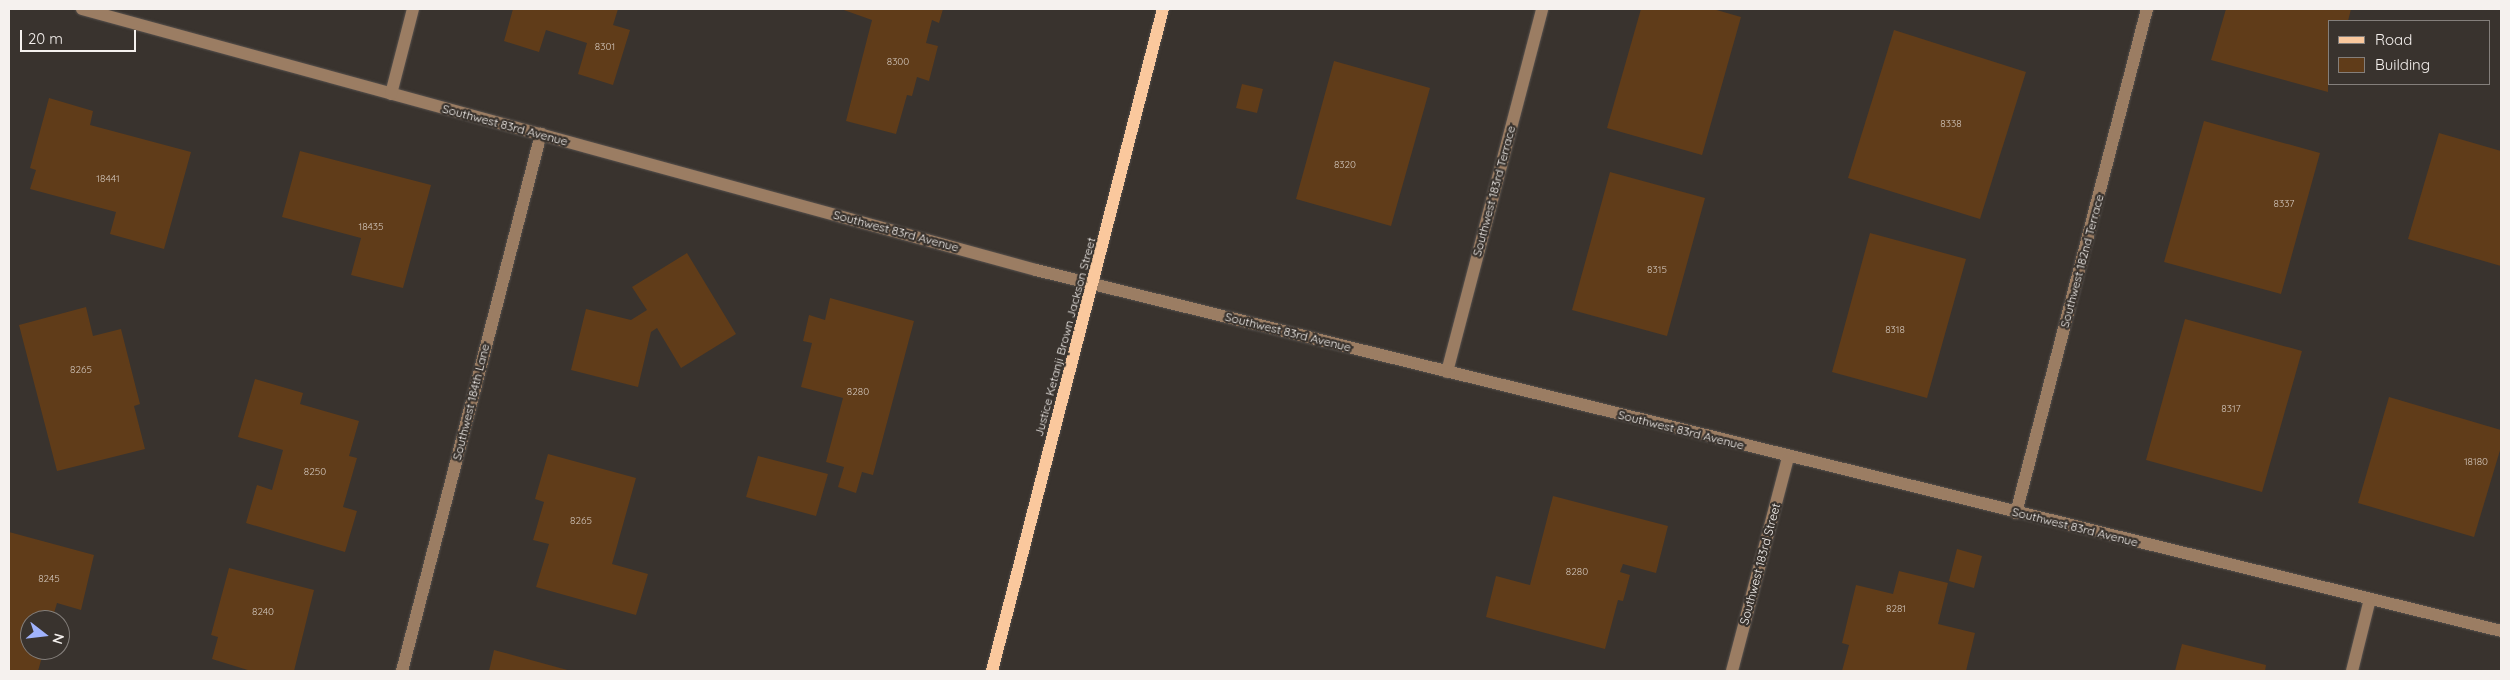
<!DOCTYPE html>
<style>
body{margin:0}
#map{position:relative;width:2510px;height:680px;overflow:hidden;background:#39332e;font-family:Quicksand,sans-serif}
div>[style]{position:absolute}
[style*='--x']{left:calc(var(--x)*1px);top:calc(var(--y)*1px);width:calc(var(--w)*1px);rotate:calc(var(--a)*1deg)}
.building>*{inset:0;background:#603c19}
.roads{filter:drop-shadow(0 0 1px #57514d) drop-shadow(0 0 1px #57514d)}
.minor>*{height:12px;margin:-6px;padding:0 6px;transform-origin:6px;border-radius:6px;background:#9b7d63}
.major>*{height:12px;margin:-6px;padding:0 6px;transform-origin:6px;border-radius:6px;background:#fac89d}
span{translate:-50% -50%;white-space:nowrap;text-align:center;line-height:1.15;-webkit-text-stroke:4.5px #39332e;paint-order:stroke}
.number-label{font-size:10px;color:#d0c4b9}
.number-label span{-webkit-text-stroke-width:0}
.street-label{font-size:12px;color:#f5f1ee}
.frame{position:absolute;inset:0;border:10px solid #f5f1ee;pointer-events:none}
.legend{position:absolute;left:2328px;top:20px;width:162px;height:65px;box-sizing:border-box;background:#39332e;border:1px solid #847f7b;margin:0;padding:6px 9px;list-style:none;font-size:15px;color:#f5f1ee}
.legend li{display:flex;align-items:center;gap:10px;height:25px}
.legend b{width:25px;border:1px solid #847f7b}
.north{position:absolute;left:20px;top:610px;width:50px;height:50px;box-sizing:border-box;background:#39332e;border:1px solid #847f7b;border-radius:50%;rotate:106deg;font-size:14px;font-weight:700;line-height:20px;text-align:center;color:#f5f1ee}
.north::after{content:'';display:block;margin:auto;width:18px;height:22px;background:#a0b3fd;clip-path:polygon(50% 0,100% 100%,50% 72%,0 100%)}
.scale{position:absolute;left:20px;top:30px;width:116px;height:22px;box-sizing:border-box;border:2px solid #f5f1ee;border-top:0;padding-left:6px;font-size:15px;line-height:18px;white-space:nowrap;color:#f5f1ee;-webkit-text-stroke:4px #39332e;paint-order:stroke}
</style>
<div id="map">
<div class="building">
<div style="clip-path:polygon(513px 9px,618px 9px,613px 25px,630px 30px,613px 85px,578px 74px,587px 43px,546px 30px,539px 52px,504px 41px)"></div>
<div style="clip-path:polygon(841px 9px,943px 9px,939px 23px,932px 20px,926px 43px,938px 46px,929px 81px,917px 77px,912px 96px,907px 95px,896px 134px,846px 121px,872px 20px)"></div>
<div style="clip-path:polygon(1641px 9px,1713px 9px,1741px 17px,1702px 155px,1607px 128px)"></div>
<div style="clip-path:polygon(2226px 9px,2351px 9px,2348px 21px,2329px 21px,2328px 92px,2211px 60px)"></div>
<div style="clip-path:polygon(1894px 30px,2026px 72px,1980px 219px,1848px 178px)"></div>
<div style="clip-path:polygon(1334px 61px,1430px 88px,1391px 226px,1296px 199px)"></div>
<div style="clip-path:polygon(1242px 84px,1263px 89px,1257px 113px,1236px 108px)"></div>
<div style="clip-path:polygon(49px 98px,93px 111px,90px 125px,191px 152px,164px 249px,110px 234px,116px 212px,30px 189px,36px 170px,30px 168px)"></div>
<div style="clip-path:polygon(2204px 121px,2320px 153px,2281px 294px,2164px 262px)"></div>
<div style="clip-path:polygon(2439px 133px,2501px 151px,2501px 266px,2408px 239px)"></div>
<div style="clip-path:polygon(300px 151px,431px 185px,403px 288px,351px 275px,361px 238px,282px 217px)"></div>
<div style="clip-path:polygon(1610px 172px,1705px 198px,1667px 336px,1572px 310px)"></div>
<div style="clip-path:polygon(1870px 233px,1966px 259px,1927px 398px,1832px 372px)"></div>
<div style="clip-path:polygon(687px 253px,736px 334px,681px 368px,657px 328px,651px 332px,638px 387px,571px 370px,586px 309px,631px 320px,647px 310px,632px 287px)"></div>
<div style="clip-path:polygon(830px 298px,914px 321px,873px 475px,862px 472px,856px 493px,838px 487px,844px 467px,826px 462px,843px 398px,801px 387px,812px 343px,803px 341px,809px 315px,825px 320px)"></div>
<div style="clip-path:polygon(86px 307px,93px 336px,121px 329px,140px 404px,134px 406px,145px 449px,57px 471px,19px 325px)"></div>
<div style="clip-path:polygon(2185px 319px,2302px 351px,2262px 492px,2146px 460px)"></div>
<div style="clip-path:polygon(255px 379px,303px 393px,300px 404px,359px 421px,349px 456px,357px 458px,343px 507px,357px 511px,345px 552px,246px 523px,257px 485px,272px 490px,283px 450px,238px 437px)"></div>
<div style="clip-path:polygon(2389px 397px,2501px 430px,2501px 447px,2474px 537px,2358px 503px)"></div>
<div style="clip-path:polygon(548px 454px,636px 478px,612px 564px,648px 574px,636px 615px,536px 587px,549px 544px,533px 540px,544px 502px,535px 499px)"></div>
<div style="clip-path:polygon(758px 456px,828px 474px,816px 516px,746px 497px)"></div>
<div style="clip-path:polygon(1553px 496px,1668px 526px,1656px 573px,1623px 564px,1620px 572px,1630px 575px,1623px 601px,1618px 600px,1605px 649px,1486px 617px,1496px 576px,1530px 585px)"></div>
<div style="clip-path:polygon(9px 532px,94px 555px,81px 610px,57px 603px,52px 620px,30px 620px,30px 650px,44px 650px,38px 671px,9px 671px)"></div>
<div style="clip-path:polygon(1957px 549px,1982px 556px,1974px 588px,1949px 581px)"></div>
<div style="clip-path:polygon(229px 568px,314px 590px,294px 671px,251px 671px,212px 659px,218px 637px,211px 635px)"></div>
<div style="clip-path:polygon(1899px 571px,1948px 583px,1938px 624px,1975px 633px,1966px 671px,1842px 671px,1849px 645px,1842px 643px,1856px 585px,1893px 594px)"></div>
<div style="clip-path:polygon(2182px 644px,2266px 665px,2265px 671px,2175px 671px)"></div>
<div style="clip-path:polygon(494px 650px,571px 671px,489px 671px)"></div>
</div>
<div class="roads">
<div class="minor">
<div style="--x:82;--y:9;--w:989;--a:15.3"></div>
<div style="--x:1036;--y:270;--w:1509;--a:13.84"></div>
<div style="--x:391;--y:94;--w:88;--a:-75.5"></div>
<div style="--x:1447;--y:372;--w:375;--a:-75.3"></div>
<div style="--x:2016;--y:513;--w:521;--a:-75.43"></div>
<div style="--x:402;--y:671;--w:555;--a:-75.49"></div>
<div style="--x:1732;--y:671;--w:221;--a:-75.3"></div>
<div style="--x:2352;--y:671;--w:74;--a:-76"></div>
</div>
<div class="major">
<div style="--x:992;--y:671;--w:684;--a:-75.52"></div>
</div>
</div>
<div class="number-label">
<span style="left:605px;top:47px">8301</span>
<span style="left:898px;top:62px">8300</span>
<span style="left:1951px;top:124px">8338</span>
<span style="left:1345px;top:165px">8320</span>
<span style="left:108px;top:179px">18441</span>
<span style="left:2284px;top:204px">8337</span>
<span style="left:371px;top:227px">18435</span>
<span style="left:1657px;top:270px">8315</span>
<span style="left:1895px;top:330px">8318</span>
<span style="left:81px;top:370px">8265</span>
<span style="left:858px;top:392px">8280</span>
<span style="left:2231px;top:409px">8317</span>
<span style="left:2476px;top:462px">18180</span>
<span style="left:315px;top:472px">8250</span>
<span style="left:581px;top:521px">8265</span>
<span style="left:1577px;top:572px">8280</span>
<span style="left:49px;top:579px">8245</span>
<span style="left:1896px;top:609px">8281</span>
<span style="left:263px;top:612px">8240</span>
</div>
<div class="street-label">
<span style="left:505px;top:125px;rotate:15deg">Southwest 83rd Avenue</span>
<span style="left:1494px;top:191px;rotate:-75deg">Southwest 183rd Terrace</span>
<span style="left:896px;top:231px;rotate:15deg">Southwest 83rd Avenue</span>
<span style="left:2082px;top:261px;rotate:-75deg">Southwest 182nd Terrace</span>
<span style="left:1288px;top:332px;rotate:14deg">Southwest 83rd Avenue</span>
<span style="left:1065px;top:337px;rotate:-75deg">Justice Ketanji Brown Jackson Street</span>
<span style="left:471px;top:402px;rotate:-76deg">Southwest 184th Lane</span>
<span style="left:1681px;top:430px;rotate:14deg">Southwest 83rd Avenue</span>
<span style="left:2075px;top:527px;rotate:14deg">Southwest 83rd Avenue</span>
<span style="left:1760px;top:564px;rotate:-75deg">Southwest 183rd Street</span>
</div>
<div class="frame"></div>
<ul class="legend">
<li><b style="height:6px;background:#fac89d"></b>Road</li>
<li><b style="height:14px;background:#603c19"></b>Building</li>
</ul>
<div class="north">N</div>
<div class="scale">20 m</div>
</div>
